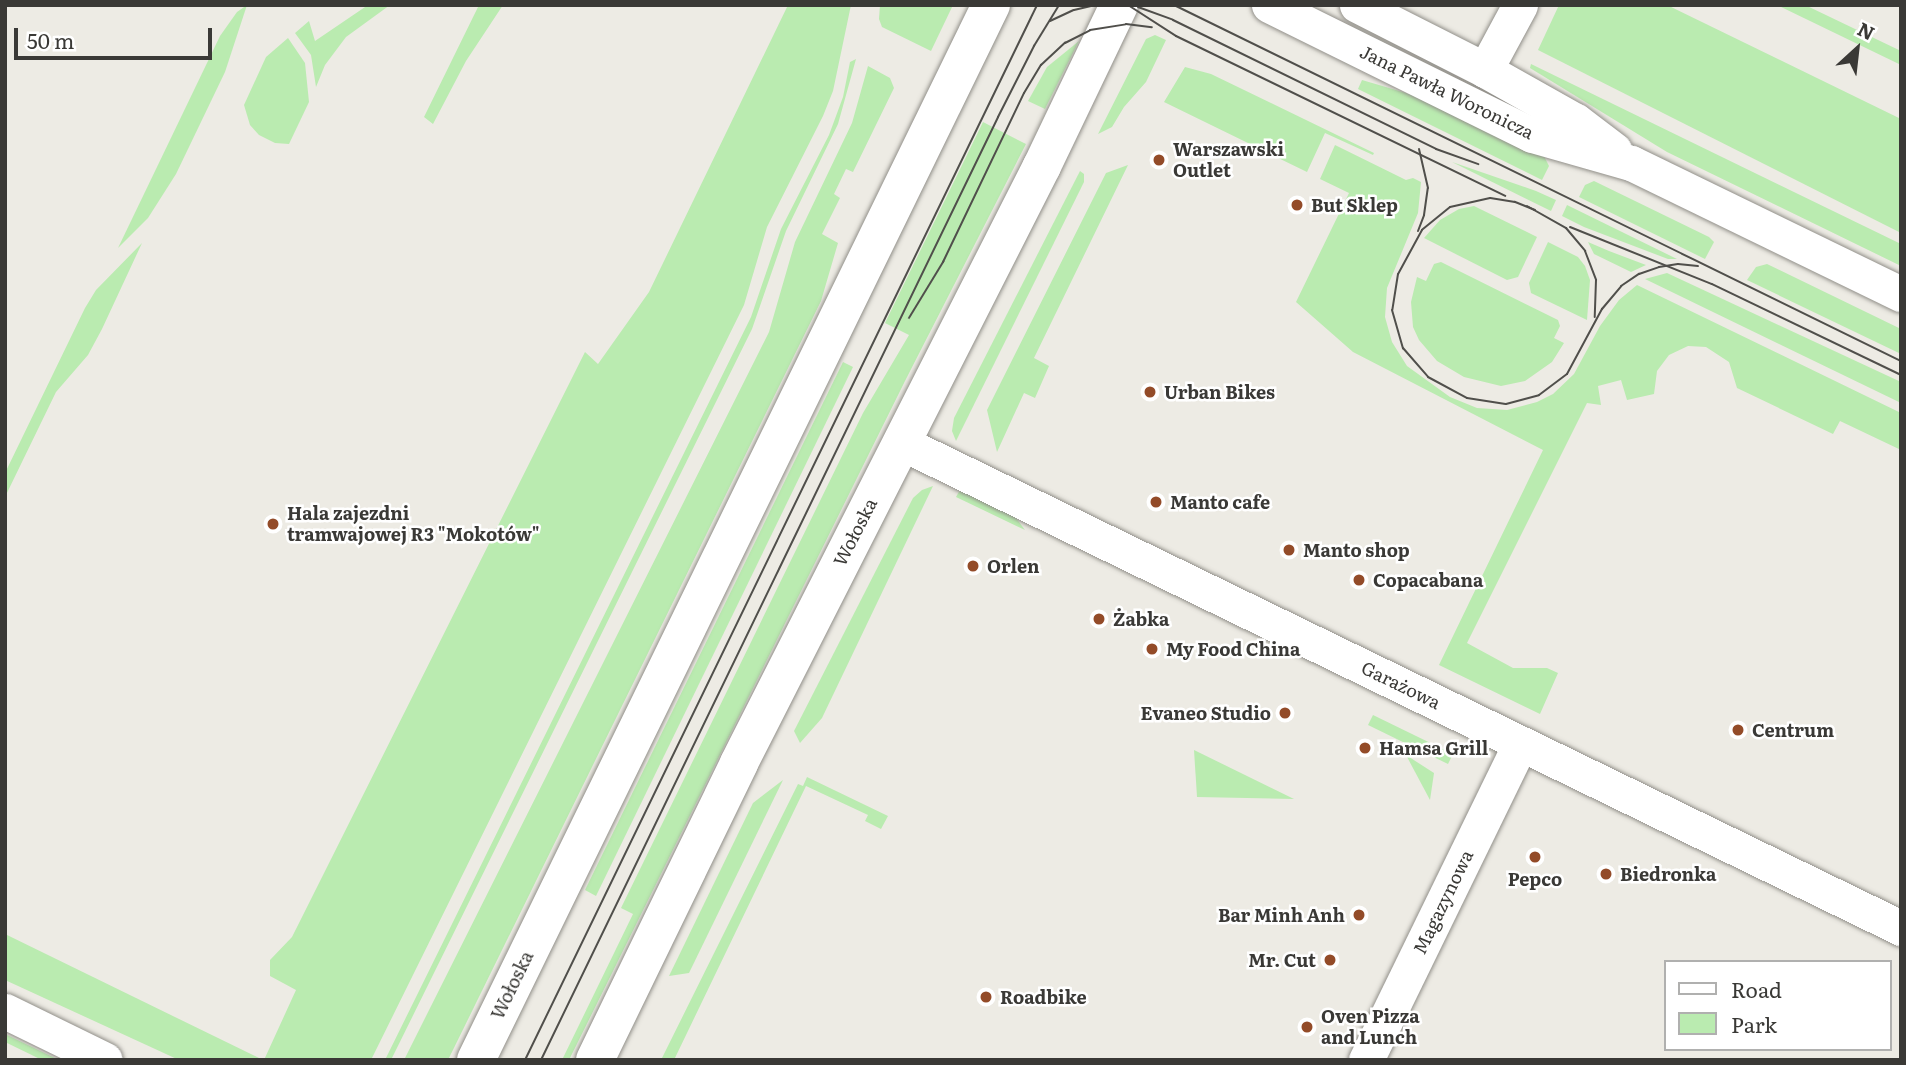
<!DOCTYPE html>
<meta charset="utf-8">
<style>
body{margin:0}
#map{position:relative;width:1906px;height:1065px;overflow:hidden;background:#edebe4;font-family:Literata,serif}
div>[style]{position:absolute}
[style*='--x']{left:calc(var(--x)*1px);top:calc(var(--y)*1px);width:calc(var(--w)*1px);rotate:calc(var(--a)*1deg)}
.green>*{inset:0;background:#baebb0}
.roads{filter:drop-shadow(0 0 2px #918f89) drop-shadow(0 0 2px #918f89)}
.minor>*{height:35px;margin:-17.5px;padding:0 17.5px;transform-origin:17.5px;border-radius:17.5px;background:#fff}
.major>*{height:38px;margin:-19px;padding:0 19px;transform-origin:19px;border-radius:19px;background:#fff}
.tram>*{height:2px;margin:-1px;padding:0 1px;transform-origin:1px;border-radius:1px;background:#504f4b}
.dots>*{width:19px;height:19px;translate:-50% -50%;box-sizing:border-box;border:4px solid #fff;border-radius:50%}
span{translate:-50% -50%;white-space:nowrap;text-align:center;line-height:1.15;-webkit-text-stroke:5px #fff;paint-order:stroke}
.street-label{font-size:18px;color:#3a3936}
.poi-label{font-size:18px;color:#3a3936;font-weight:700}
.left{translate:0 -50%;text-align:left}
.right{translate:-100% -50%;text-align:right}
.frame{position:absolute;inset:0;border:7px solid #3a3936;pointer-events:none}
.legend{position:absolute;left:1664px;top:960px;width:228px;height:91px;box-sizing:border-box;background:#fff;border:2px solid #b0b0af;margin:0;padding:9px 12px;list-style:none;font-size:21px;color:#3a3936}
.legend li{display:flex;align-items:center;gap:14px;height:35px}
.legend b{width:35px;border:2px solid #b0b0af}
.north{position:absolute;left:1822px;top:14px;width:70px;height:70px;-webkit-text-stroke:5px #fff;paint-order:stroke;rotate:27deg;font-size:19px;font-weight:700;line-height:28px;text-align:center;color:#3a3936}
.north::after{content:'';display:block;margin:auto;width:24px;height:32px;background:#3a3936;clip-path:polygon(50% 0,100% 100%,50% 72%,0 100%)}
.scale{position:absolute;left:14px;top:28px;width:198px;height:32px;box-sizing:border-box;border:4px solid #3a3936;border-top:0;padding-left:9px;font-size:21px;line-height:24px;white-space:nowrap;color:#3a3936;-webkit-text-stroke:5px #fff;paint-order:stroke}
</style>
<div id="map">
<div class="green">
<div style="clip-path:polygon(247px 5px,225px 72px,176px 174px,148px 218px,118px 248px,220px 36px,237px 12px)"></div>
<div style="clip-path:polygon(368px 5px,390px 5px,346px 37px,325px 65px,316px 87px,311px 55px,295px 33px,309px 21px,315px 41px)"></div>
<div style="clip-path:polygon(479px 5px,503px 5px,466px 61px,433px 124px,424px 117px)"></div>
<div style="clip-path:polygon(788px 5px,851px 5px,833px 91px,823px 116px,767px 227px,744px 305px,371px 1060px,264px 1060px,296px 990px,270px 976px,270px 960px,292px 937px,585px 352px,598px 364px,649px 292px)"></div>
<div style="clip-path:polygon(880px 5px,953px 5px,931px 51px,882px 27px,879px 19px)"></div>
<div style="clip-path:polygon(1559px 5px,1667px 5px,1901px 119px,1901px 233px,1538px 50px)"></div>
<div style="clip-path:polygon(1777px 5px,1805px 5px,1901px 51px,1901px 65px)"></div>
<div style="clip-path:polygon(1155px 35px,1166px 40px,1146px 82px,1124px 107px,1112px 127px,1098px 134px,1146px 39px)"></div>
<div style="clip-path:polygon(288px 38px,305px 63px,309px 102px,289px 144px,275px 143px,259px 135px,250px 125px,244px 105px,266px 57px)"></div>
<div style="clip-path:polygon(1079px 41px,1045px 109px,1028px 101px,1047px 67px)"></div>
<div style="clip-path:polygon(856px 59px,838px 124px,786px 231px,752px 329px,391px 1060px,385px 1060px,751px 317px,781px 229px,829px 135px,843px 97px,850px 62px)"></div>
<div style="clip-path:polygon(1531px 64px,1901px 244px,1901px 266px,1667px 152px,1530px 68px)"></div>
<div style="clip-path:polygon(868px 66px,890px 78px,894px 88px,853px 172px,846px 169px,834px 194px,840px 198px,822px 234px,838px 243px,821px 301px,448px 1060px,404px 1060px,769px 332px,795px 242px,852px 123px)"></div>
<div style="clip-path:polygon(1185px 67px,1211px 74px,1374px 153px,1373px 155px,1325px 133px,1307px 172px,1164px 102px)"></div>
<div style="clip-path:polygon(1362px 80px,1423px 98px,1544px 156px,1549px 166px,1542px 180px,1358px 89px)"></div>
<div style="clip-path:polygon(983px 122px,1026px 144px,905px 381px,569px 1060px,562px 1060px,633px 914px,621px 908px,863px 413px,909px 335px,885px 323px)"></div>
<div style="clip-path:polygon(1335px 145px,1406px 180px,1413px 178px,1421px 182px,1418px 213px,1387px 288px,1385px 317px,1392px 342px,1407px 366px,1450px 397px,1477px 408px,1507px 410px,1537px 402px,1553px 394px,1574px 374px,1600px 326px,1619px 300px,1637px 285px,1901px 413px,1901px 450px,1840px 421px,1833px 434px,1737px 388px,1729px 362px,1706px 347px,1688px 346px,1669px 355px,1657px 371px,1654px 394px,1627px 400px,1621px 380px,1598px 386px,1601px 405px,1587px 403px,1467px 643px,1513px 668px,1547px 668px,1558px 673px,1540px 714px,1439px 665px,1543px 450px,1353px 352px,1296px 302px,1349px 193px,1320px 179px)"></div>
<div style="clip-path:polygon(1452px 162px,1536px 191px,1556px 200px,1551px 211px)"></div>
<div style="clip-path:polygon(1128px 165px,1034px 358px,1049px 366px,1035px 398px,1024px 393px,997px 452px,987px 410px,1106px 173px)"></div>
<div style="clip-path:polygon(1080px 171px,1084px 174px,1084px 182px,956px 441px,952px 431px,954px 418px)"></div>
<div style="clip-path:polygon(1594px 181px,1709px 237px,1714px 242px,1705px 259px,1579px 197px,1585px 185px)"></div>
<div style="clip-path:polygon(1567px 205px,1677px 259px,1668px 259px,1584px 227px,1562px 216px)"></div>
<div style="clip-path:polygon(1474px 206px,1537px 237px,1518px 277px,1507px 280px,1424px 238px,1440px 220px,1459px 209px)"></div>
<div style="clip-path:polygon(1548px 242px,1578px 257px,1585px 266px,1590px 280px,1587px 320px,1531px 293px,1529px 283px)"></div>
<div style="clip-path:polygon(1588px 242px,1609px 251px,1646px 265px,1631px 272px,1594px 254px)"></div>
<div style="clip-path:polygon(142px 243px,102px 329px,88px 355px,56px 392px,5px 497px,5px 473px,85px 308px,96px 290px)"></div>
<div style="clip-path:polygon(1441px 262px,1558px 320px,1560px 326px,1554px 338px,1564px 343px,1552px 362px,1525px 381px,1501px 386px,1464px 377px,1437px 361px,1419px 340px,1413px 327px,1411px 302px,1417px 277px,1426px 281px,1434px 264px)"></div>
<div style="clip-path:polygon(1767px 264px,1901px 329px,1901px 354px,1747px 280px,1756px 267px)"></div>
<div style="clip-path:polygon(1667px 273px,1901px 382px,1901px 403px,1645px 279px)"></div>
<div style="clip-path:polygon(843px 362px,853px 367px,596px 896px,585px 890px)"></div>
<div style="clip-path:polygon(933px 486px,822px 718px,800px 743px,794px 731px,913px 498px,922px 490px)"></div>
<div style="clip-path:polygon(960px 490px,1013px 514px,1025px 530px,956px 497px)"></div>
<div style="clip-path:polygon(1373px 715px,1453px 754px,1448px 764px,1368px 725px)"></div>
<div style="clip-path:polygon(1194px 750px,1294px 799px,1197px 797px)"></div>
<div style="clip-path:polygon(1406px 755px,1434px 773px,1430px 800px)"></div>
<div style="clip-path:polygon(807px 777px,888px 816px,881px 829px,865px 821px,868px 815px,806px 786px,674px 1060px,661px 1060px,798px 784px,803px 786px)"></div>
<div style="clip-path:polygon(783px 780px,689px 973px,669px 976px,753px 803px)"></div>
<div style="clip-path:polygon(5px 934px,263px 1060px,179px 1060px,5px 980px)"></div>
<div style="clip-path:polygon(5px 1034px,57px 1059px,42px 1060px,5px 1042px)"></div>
</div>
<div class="roads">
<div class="minor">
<div style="--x:1269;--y:5;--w:293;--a:26.3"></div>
<div style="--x:1532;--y:135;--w:103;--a:15.8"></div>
<div style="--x:1631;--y:163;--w:300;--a:25.9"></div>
<div style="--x:1357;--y:5;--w:144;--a:26.9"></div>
<div style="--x:1485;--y:70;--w:104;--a:29.3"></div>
<div style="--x:1576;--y:121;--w:48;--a:37.3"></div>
<div style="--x:1485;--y:70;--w:74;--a:-61.7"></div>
<div style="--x:900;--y:442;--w:1113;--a:25.9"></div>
<div style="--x:5;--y:1011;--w:111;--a:26.1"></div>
<div style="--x:1366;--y:1060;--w:352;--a:-64"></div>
</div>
<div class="major">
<div style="--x:476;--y:1060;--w:1174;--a:-63.98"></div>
<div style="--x:595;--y:1060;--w:330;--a:-64.1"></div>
<div style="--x:739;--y:763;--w:669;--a:-63.09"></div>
<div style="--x:1042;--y:166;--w:178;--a:-64.4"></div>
</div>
</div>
<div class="tram">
<div style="--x:1128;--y:5;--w:57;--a:32.9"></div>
<div style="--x:1176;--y:36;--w:366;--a:25.9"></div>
<div style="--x:1174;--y:5;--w:809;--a:26.09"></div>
<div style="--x:1138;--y:7;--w:37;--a:20"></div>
<div style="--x:1173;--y:20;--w:293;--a:26.1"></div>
<div style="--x:1436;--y:149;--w:45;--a:19.7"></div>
<div style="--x:1050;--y:21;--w:26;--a:-25"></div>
<div style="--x:1074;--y:10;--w:23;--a:-13"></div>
<div style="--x:1527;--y:206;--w:45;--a:29.4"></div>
<div style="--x:1566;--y:228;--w:30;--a:50"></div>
<div style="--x:1585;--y:251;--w:31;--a:69"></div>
<div style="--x:1596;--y:280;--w:37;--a:92"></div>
<div style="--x:1535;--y:210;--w:22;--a:-158"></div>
<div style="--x:1515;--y:202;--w:25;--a:-171"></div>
<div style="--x:1490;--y:198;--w:41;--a:167.3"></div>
<div style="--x:1450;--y:207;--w:36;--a:141"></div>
<div style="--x:1422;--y:230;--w:50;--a:118.6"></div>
<div style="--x:1398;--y:274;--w:36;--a:99"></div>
<div style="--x:1392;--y:310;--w:40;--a:74"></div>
<div style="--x:1403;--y:348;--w:38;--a:49"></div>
<div style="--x:1428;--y:377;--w:44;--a:28.3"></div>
<div style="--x:1467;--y:398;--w:39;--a:9"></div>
<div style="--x:1506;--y:404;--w:34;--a:-15"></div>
<div style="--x:1539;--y:395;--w:35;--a:-37"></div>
<div style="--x:1567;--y:374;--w:74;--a:-61.7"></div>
<div style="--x:1602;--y:309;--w:30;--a:-50"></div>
<div style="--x:1621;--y:286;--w:22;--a:-34"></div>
<div style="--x:1639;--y:274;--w:21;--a:-19"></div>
<div style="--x:1659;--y:267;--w:19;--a:-9"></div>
<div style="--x:1678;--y:264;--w:20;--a:6"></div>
<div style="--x:1570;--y:227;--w:153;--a:21.9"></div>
<div style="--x:1712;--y:284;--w:210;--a:25.7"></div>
<div style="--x:1418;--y:231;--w:17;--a:-69"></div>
<div style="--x:1424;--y:215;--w:27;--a:-82"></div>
<div style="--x:1428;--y:188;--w:40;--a:-103"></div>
<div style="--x:909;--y:318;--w:66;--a:-58.7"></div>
<div style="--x:943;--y:262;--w:187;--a:-64.4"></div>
<div style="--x:1024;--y:93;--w:33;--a:-59"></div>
<div style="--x:1041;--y:65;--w:33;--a:-43"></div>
<div style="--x:1065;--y:43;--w:28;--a:-27"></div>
<div style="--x:1090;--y:30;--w:36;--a:-9"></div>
<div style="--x:1126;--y:24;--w:26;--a:7"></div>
<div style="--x:525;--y:1060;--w:1173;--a:-64.11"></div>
<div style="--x:541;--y:1060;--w:1048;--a:-64.14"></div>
<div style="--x:998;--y:117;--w:80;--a:-63.1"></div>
<div style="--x:1034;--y:46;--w:48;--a:-58.6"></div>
</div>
<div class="dots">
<div style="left:1159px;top:160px;background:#934b28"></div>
<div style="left:1297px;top:205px;background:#934b28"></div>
<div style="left:1150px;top:392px;background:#934b28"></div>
<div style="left:1156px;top:502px;background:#934b28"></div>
<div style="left:273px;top:524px;background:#934b28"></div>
<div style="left:1289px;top:550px;background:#934b28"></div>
<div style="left:973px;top:566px;background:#934b28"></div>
<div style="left:1359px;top:580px;background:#934b28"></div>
<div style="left:1099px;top:619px;background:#934b28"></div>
<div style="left:1152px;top:649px;background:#934b28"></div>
<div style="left:1285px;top:713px;background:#934b28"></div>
<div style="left:1738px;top:730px;background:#934b28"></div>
<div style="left:1365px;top:748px;background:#934b28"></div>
<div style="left:1535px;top:857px;background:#934b28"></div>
<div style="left:1606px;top:874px;background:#934b28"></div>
<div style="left:1359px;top:915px;background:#934b28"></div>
<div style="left:1330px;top:960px;background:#934b28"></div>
<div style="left:986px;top:997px;background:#934b28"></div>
<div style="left:1307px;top:1027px;background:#934b28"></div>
</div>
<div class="street-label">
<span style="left:1447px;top:92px;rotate:26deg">Jana Pawła Woronicza</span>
<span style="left:855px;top:532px;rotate:-63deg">Wołoska</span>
<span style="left:1401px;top:685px;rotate:26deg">Garażowa</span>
<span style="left:1443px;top:902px;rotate:-64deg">Magazynowa</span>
<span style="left:512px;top:985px;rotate:-64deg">Wołoska</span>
</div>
<div class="poi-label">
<span class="left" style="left:1173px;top:160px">Warszawski<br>Outlet</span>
<span class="left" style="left:1311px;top:205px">But Sklep</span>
<span class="left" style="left:1164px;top:392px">Urban Bikes</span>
<span class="left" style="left:1170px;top:502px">Manto cafe</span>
<span class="left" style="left:287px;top:524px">Hala zajezdni<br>tramwajowej R3 "Mokotów"</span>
<span class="left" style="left:1303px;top:550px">Manto shop</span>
<span class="left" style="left:987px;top:566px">Orlen</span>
<span class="left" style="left:1373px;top:580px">Copacabana</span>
<span class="left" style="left:1113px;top:619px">Żabka</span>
<span class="left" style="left:1166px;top:649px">My Food China</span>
<span class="right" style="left:1271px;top:713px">Evaneo Studio</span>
<span class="left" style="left:1752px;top:730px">Centrum</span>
<span class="left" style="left:1379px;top:748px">Hamsa Grill</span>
<span class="left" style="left:1620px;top:874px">Biedronka</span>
<span style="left:1535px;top:879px">Pepco</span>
<span class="right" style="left:1345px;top:915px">Bar Minh Anh</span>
<span class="right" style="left:1316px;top:960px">Mr. Cut</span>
<span class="left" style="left:1000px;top:997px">Roadbike</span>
<span class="left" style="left:1321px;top:1027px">Oven Pizza<br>and Lunch</span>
</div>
<div class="frame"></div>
<ul class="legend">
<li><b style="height:9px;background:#fff"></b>Road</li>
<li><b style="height:19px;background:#baebb0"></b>Park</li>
</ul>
<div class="north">N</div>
<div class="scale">50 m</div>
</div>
